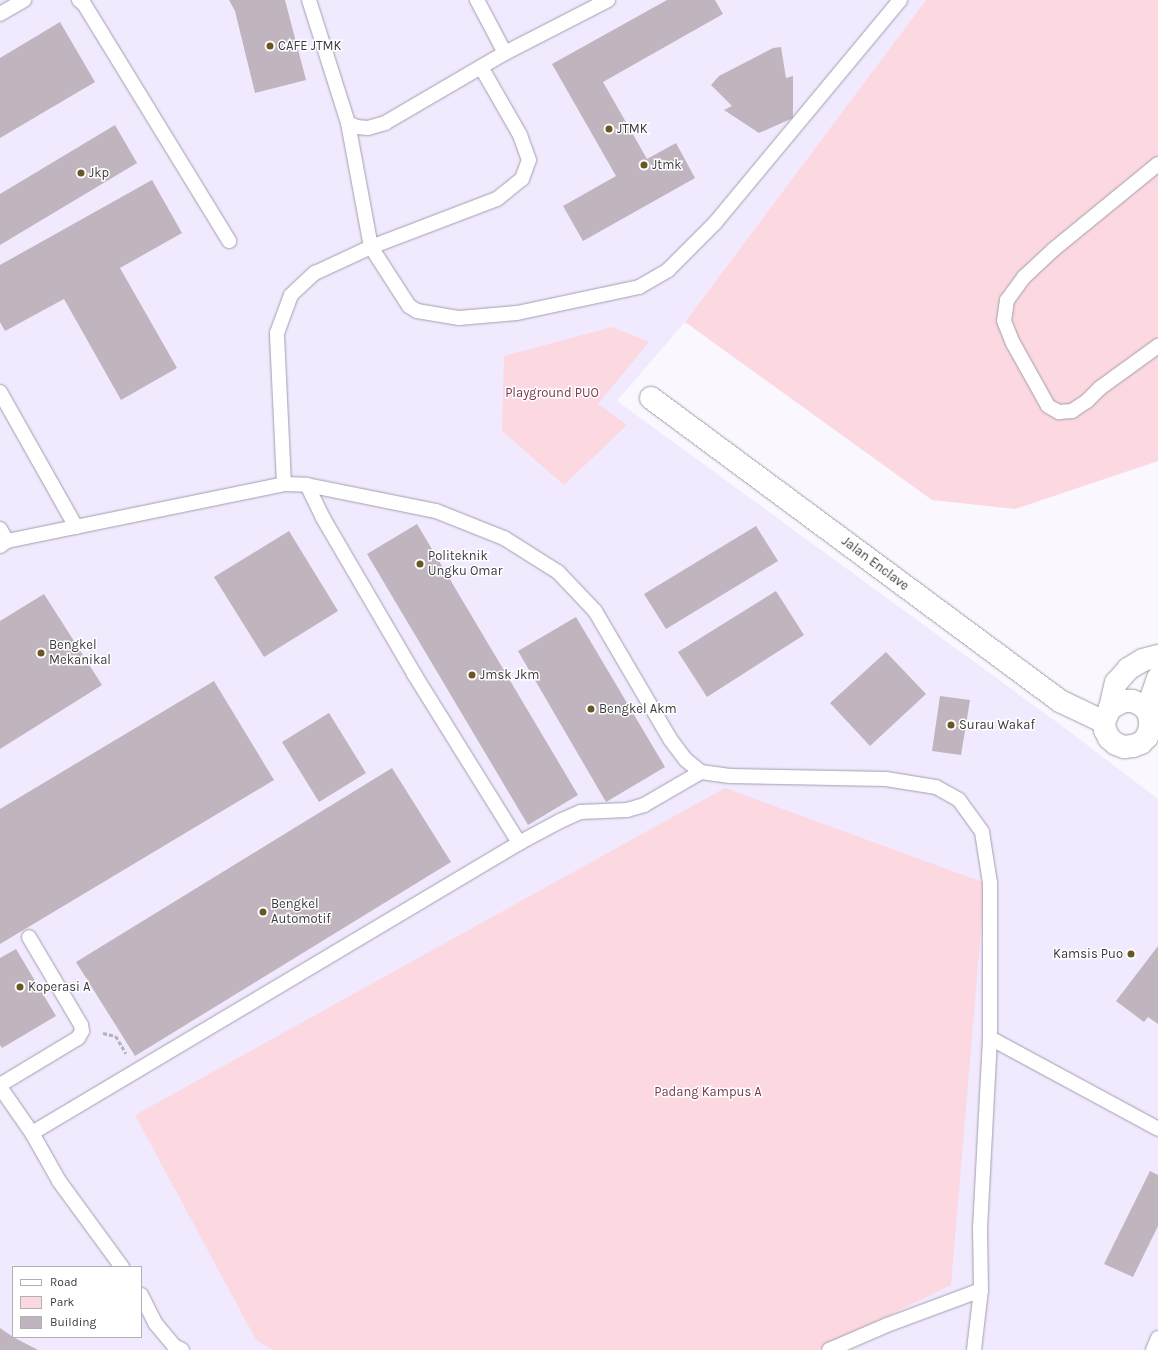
<!DOCTYPE html>
<style>
body{margin:0}
#map{position:relative;width:1158px;height:1350px;overflow:hidden;background:#faf7ff;font-family:Karla,sans-serif}
div>[style]{position:absolute}
[style*='--x']{left:calc(var(--x)*1px);top:calc(var(--y)*1px);width:calc(var(--w)*1px);rotate:calc(var(--a)*1deg)}
.built>*{inset:0;background:#f1e9fe}
.green>*{inset:0;background:#fcd8e1}
.building>*{inset:0;background:#c0b4be}
.path>*{height:2.5px;margin-top:-1.25px;transform-origin:0;background:repeating-linear-gradient(90deg,#b4b1b8 0 4px,transparent 0 6px)}
.roads{filter:drop-shadow(0 0 1px #a39eaa) drop-shadow(0 0 1px #a39eaa)}
.lane>*{height:14px;margin:-7px;padding:0 7px;transform-origin:7px;border-radius:7px;background:#fff}
.street>*{height:22px;margin:-11px;padding:0 11px;transform-origin:11px;border-radius:11px;background:#fff}
.dots>*{width:11px;height:11px;translate:-50% -50%;box-sizing:border-box;border:2px solid #fff;border-radius:50%}
span{translate:-50% -50%;white-space:nowrap;text-align:center;line-height:1.15;-webkit-text-stroke:3px #fff;paint-order:stroke}
.poi-label{font-size:13px;color:#3c3a3f}
.left{translate:0 -50%;text-align:left}
.right{translate:-100% -50%;text-align:right}
.park-label{font-size:13px;color:#77384e}
.street-label{font-size:13px;color:#3c3a3f}
.legend{position:absolute;left:12px;top:1266px;width:130px;height:72px;box-sizing:border-box;background:#fff;border:1px solid #b1b0b2;margin:0;padding:5px 7px;list-style:none;font-size:12px;color:#3c3a3f}
.legend li{display:flex;align-items:center;gap:8px;height:20px}
.legend b{width:20px;border:1px solid #b1b0b2}
</style>
<div id="map">
<div class="built">
<div style="clip-path:polygon(evenodd,0 0,926px 0,685px 322px,617px 401px,1062px 726px,1158px 799px,1158px 1350px,0 1350px,0 0,13px 1267px,141px 1267px,141px 1337px,13px 1337px,13px 1267px)"></div>
</div>
<div class="green">
<div style="clip-path:polygon(926px 0,1158px 0,1158px 461px,1015px 509px,932px 500px,685px 322px)"></div>
<div style="clip-path:polygon(612px 327px,649px 342px,598px 404px,627px 425px,564px 485px,502px 431px,504px 356px)"></div>
<div style="clip-path:polygon(725px 788px,985px 883px,951px 1285px,818px 1350px,273px 1350px,256px 1340px,135px 1115px)"></div>
</div>
<div class="building">
<div style="clip-path:polygon(229px 0,285px 0,306px 80px,255px 93px,235px 11px)"></div>
<div style="clip-path:polygon(667px 0,715px 0,723px 14px,603px 82px,647px 159px,676px 143px,695px 178px,583px 241px,563px 206px,616px 176px,552px 64px)"></div>
<div style="clip-path:polygon(60px 22px,95px 82px,0 138px,0 58px)"></div>
<div style="clip-path:polygon(781px 47px,786px 78px,793px 76px,793px 118px,759px 133px,724px 110px,732px 106px,711px 85px,719px 76px,773px 48px)"></div>
<div style="clip-path:polygon(115px 125px,137px 163px,0 245px,0 194px)"></div>
<div style="clip-path:polygon(152px 180px,182px 233px,120px 268px,177px 368px,121px 400px,64px 299px,5px 331px,0 322px,0 265px)"></div>
<div style="clip-path:polygon(417px 524px,578px 795px,528px 825px,367px 554px)"></div>
<div style="clip-path:polygon(756px 526px,778px 561px,666px 629px,644px 594px)"></div>
<div style="clip-path:polygon(289px 531px,338px 611px,264px 657px,214px 577px)"></div>
<div style="clip-path:polygon(776px 591px,804px 635px,707px 697px,678px 652px)"></div>
<div style="clip-path:polygon(44px 594px,102px 685px,0 749px,0 621px)"></div>
<div style="clip-path:polygon(576px 617px,665px 767px,606px 802px,518px 651px)"></div>
<div style="clip-path:polygon(886px 652px,926px 694px,870px 746px,830px 703px)"></div>
<div style="clip-path:polygon(214px 681px,274px 780px,0 944px,0 809px)"></div>
<div style="clip-path:polygon(940px 696px,970px 700px,961px 755px,932px 751px)"></div>
<div style="clip-path:polygon(329px 713px,366px 773px,319px 802px,282px 742px)"></div>
<div style="clip-path:polygon(392px 768px,451px 862px,135px 1056px,76px 962px)"></div>
<div style="clip-path:polygon(1158px 946px,1158px 1024px,1148px 1017px,1144px 1022px,1116px 1001px)"></div>
<div style="clip-path:polygon(16px 949px,56px 1016px,2px 1048px,0 1045px,0 958px)"></div>
<div style="clip-path:polygon(1150px 1171px,1158px 1175px,1158px 1226px,1133px 1277px,1104px 1264px)"></div>
<div style="clip-path:polygon(0 1328px,13px 1337px,38px 1350px,0 1350px)"></div>
</div>
<div class="path">
<div style="--x:103;--y:1033;--w:13;--a:13"></div>
<div style="--x:116;--y:1036;--w:20;--a:60"></div>
</div>
<div class="roads">
<div class="lane">
<div style="--x:79;--y:0;--w:6;--a:39"></div>
<div style="--x:84;--y:4;--w:278;--a:58.5"></div>
<div style="--x:309;--y:0;--w:129;--a:72.4"></div>
<div style="--x:348;--y:123;--w:10;--a:24"></div>
<div style="--x:357;--y:127;--w:11;--a:5"></div>
<div style="--x:368;--y:128;--w:18;--a:-16"></div>
<div style="--x:385;--y:123;--w:139;--a:-30.3"></div>
<div style="--x:505;--y:53;--w:116;--a:-27.2"></div>
<div style="--x:477;--y:0;--w:60;--a:62.2"></div>
<div style="--x:0;--y:14;--w:28;--a:-30"></div>
<div style="--x:348;--y:123;--w:126;--a:79.5"></div>
<div style="--x:371;--y:247;--w:70;--a:57.2"></div>
<div style="--x:409;--y:306;--w:9;--a:32"></div>
<div style="--x:417;--y:311;--w:43;--a:9.5"></div>
<div style="--x:459;--y:318;--w:58;--a:-4.9"></div>
<div style="--x:517;--y:313;--w:125;--a:-12"></div>
<div style="--x:639;--y:287;--w:34;--a:-30"></div>
<div style="--x:668;--y:270;--w:66;--a:-45"></div>
<div style="--x:715;--y:223;--w:290;--a:-50.3"></div>
<div style="--x:1158;--y:164;--w:136;--a:140.7"></div>
<div style="--x:1053;--y:250;--w:40;--a:137"></div>
<div style="--x:1024;--y:277;--w:29;--a:126"></div>
<div style="--x:1007;--y:300;--w:21;--a:98"></div>
<div style="--x:1004;--y:321;--w:24;--a:68"></div>
<div style="--x:1013;--y:343;--w:72;--a:60.9"></div>
<div style="--x:1048;--y:406;--w:13;--a:29"></div>
<div style="--x:1059;--y:412;--w:13;--a:-4"></div>
<div style="--x:1072;--y:411;--w:18;--a:-34"></div>
<div style="--x:1087;--y:401;--w:18;--a:-45"></div>
<div style="--x:1100;--y:388;--w:72;--a:-35.9"></div>
<div style="--x:0;--y:392;--w:155;--a:60.6"></div>
<div style="--x:284;--y:484;--w:151;--a:-92.7"></div>
<div style="--x:277;--y:333;--w:40;--a:-69.8"></div>
<div style="--x:291;--y:295;--w:33;--a:-43"></div>
<div style="--x:315;--y:273;--w:62;--a:-24.9"></div>
<div style="--x:371;--y:247;--w:135;--a:-20.9"></div>
<div style="--x:497;--y:199;--w:32;--a:-39"></div>
<div style="--x:522;--y:179;--w:20;--a:-70"></div>
<div style="--x:529;--y:160;--w:27;--a:-110"></div>
<div style="--x:520;--y:135;--w:78;--a:-119.8"></div>
<div style="--x:307;--y:485;--w:37;--a:64"></div>
<div style="--x:323;--y:518;--w:181;--a:59.7"></div>
<div style="--x:414;--y:674;--w:199;--a:58.1"></div>
<div style="--x:0;--y:529;--w:14;--a:60"></div>
<div style="--x:0;--y:546;--w:9;--a:-36"></div>
<div style="--x:7;--y:541;--w:283;--a:-11.6"></div>
<div style="--x:284;--y:484;--w:23;--a:2"></div>
<div style="--x:307;--y:485;--w:132;--a:11.4"></div>
<div style="--x:436;--y:511;--w:73;--a:21.7"></div>
<div style="--x:504;--y:538;--w:64;--a:32.2"></div>
<div style="--x:558;--y:572;--w:54;--a:46.5"></div>
<div style="--x:595;--y:611;--w:148;--a:59.6"></div>
<div style="--x:670;--y:739;--w:26;--a:53"></div>
<div style="--x:686;--y:760;--w:19;--a:39"></div>
<div style="--x:701;--y:772;--w:29;--a:8"></div>
<div style="--x:730;--y:776;--w:156;--a:1.1"></div>
<div style="--x:886;--y:779;--w:51;--a:9.1"></div>
<div style="--x:936;--y:787;--w:26;--a:29"></div>
<div style="--x:959;--y:800;--w:39;--a:54"></div>
<div style="--x:982;--y:832;--w:52;--a:81.1"></div>
<div style="--x:990;--y:883;--w:155;--a:90"></div>
<div style="--x:990;--y:1038;--w:189;--a:93"></div>
<div style="--x:980;--y:1227;--w:63;--a:89.1"></div>
<div style="--x:981;--y:1290;--w:60;--a:96.7"></div>
<div style="--x:990;--y:1038;--w:191;--a:28.4"></div>
<div style="--x:0;--y:1085;--w:91;--a:-31.1"></div>
<div style="--x:78;--y:1038;--w:8;--a:-60"></div>
<div style="--x:82;--y:1031;--w:6;--a:-99"></div>
<div style="--x:81;--y:1025;--w:102;--a:-120.6"></div>
<div style="--x:0;--y:1087;--w:56;--a:55.2"></div>
<div style="--x:32;--y:1133;--w:55;--a:60.6"></div>
<div style="--x:59;--y:1181;--w:107;--a:53.8"></div>
<div style="--x:32;--y:1133;--w:567;--a:-30.77"></div>
<div style="--x:519;--y:843;--w:47;--a:-28.2"></div>
<div style="--x:560;--y:821;--w:22;--a:-24"></div>
<div style="--x:580;--y:812;--w:47;--a:-2.4"></div>
<div style="--x:627;--y:810;--w:18;--a:-16"></div>
<div style="--x:644;--y:805;--w:66;--a:-30.1"></div>
<div style="--x:141;--y:1295;--w:31;--a:63"></div>
<div style="--x:155;--y:1323;--w:30;--a:50"></div>
<div style="--x:174;--y:1346;--w:9;--a:27"></div>
<div style="--x:829;--y:1350;--w:63;--a:-23.3"></div>
<div style="--x:887;--y:1325;--w:100;--a:-20.4"></div>
<div style="--x:1153;--y:1350;--w:13;--a:-67"></div>
</div>
<div class="street">
<div style="--x:651;--y:398;--w:509;--a:36.53"></div>
<div style="--x:1060;--y:701;--w:49;--a:25.5"></div>
<div style="--x:1110;--y:708;--w:26;--a:-77"></div>
<div style="--x:1116;--y:683;--w:18;--a:-49"></div>
<div style="--x:1128;--y:669;--w:17;--a:-31"></div>
<div style="--x:1143;--y:660;--w:16;--a:-15"></div>
<div style="--x:1147;--y:710;--w:9;--a:-139"></div>
<div style="--x:1140;--y:704;--w:9;--a:-159"></div>
<div style="--x:1132;--y:701;--w:8;--a:180"></div>
<div style="--x:1124;--y:701;--w:16;--a:153"></div>
<div style="--x:1110;--y:708;--w:15;--a:113"></div>
<div style="--x:1104;--y:722;--w:8;--a:83"></div>
<div style="--x:1105;--y:730;--w:9;--a:63"></div>
<div style="--x:1109;--y:738;--w:9;--a:41"></div>
<div style="--x:1116;--y:744;--w:9;--a:21"></div>
<div style="--x:1124;--y:747;--w:9;--a:-6"></div>
<div style="--x:1133;--y:746;--w:9;--a:-21"></div>
<div style="--x:1141;--y:743;--w:8;--a:-45"></div>
<div style="--x:1147;--y:737;--w:9;--a:-72"></div>
<div style="--x:1150;--y:728;--w:9;--a:-90"></div>
<div style="--x:1150;--y:719;--w:9;--a:-108"></div>
<div style="--x:1147;--y:710;--w:34;--a:-71"></div>
</div>
</div>
<div class="dots">
<div style="left:270px;top:46px;background:#6a5524"></div>
<div style="left:609px;top:129px;background:#6a5524"></div>
<div style="left:644px;top:165px;background:#6a5524"></div>
<div style="left:81px;top:173px;background:#6a5524"></div>
<div style="left:420px;top:564px;background:#6a5524"></div>
<div style="left:41px;top:653px;background:#6a5524"></div>
<div style="left:472px;top:675px;background:#6a5524"></div>
<div style="left:591px;top:709px;background:#6a5524"></div>
<div style="left:951px;top:725px;background:#6a5524"></div>
<div style="left:263px;top:912px;background:#6a5524"></div>
<div style="left:1131px;top:954px;background:#6a5524"></div>
<div style="left:20px;top:987px;background:#6a5524"></div>
</div>
<div class="poi-label">
<span class="left" style="left:278px;top:46px">CAFE JTMK</span>
<span class="left" style="left:617px;top:129px">JTMK</span>
<span class="left" style="left:652px;top:165px">Jtmk</span>
<span class="left" style="left:89px;top:173px">Jkp</span>
<span class="left" style="left:428px;top:564px">Politeknik<br>Ungku Omar</span>
<span class="left" style="left:49px;top:653px">Bengkel<br>Mekanikal</span>
<span class="left" style="left:480px;top:675px">Jmsk Jkm</span>
<span class="left" style="left:599px;top:709px">Bengkel Akm</span>
<span class="left" style="left:959px;top:725px">Surau Wakaf</span>
<span class="left" style="left:271px;top:912px">Bengkel<br>Automotif</span>
<span class="right" style="left:1123px;top:954px">Kamsis Puo</span>
<span class="left" style="left:28px;top:987px">Koperasi A</span>
</div>
<div class="park-label">
<span style="left:552px;top:393px">Playground PUO</span>
<span style="left:708px;top:1092px">Padang Kampus A</span>
</div>
<div class="street-label">
<span style="left:875px;top:564px;rotate:37deg">Jalan Enclave</span>
</div>
<ul class="legend">
<li><b style="height:5px;background:#fff"></b>Road</li>
<li><b style="height:11px;background:#fcd8e1"></b>Park</li>
<li><b style="height:11px;background:#c0b4be"></b>Building</li>
</ul>
</div>
